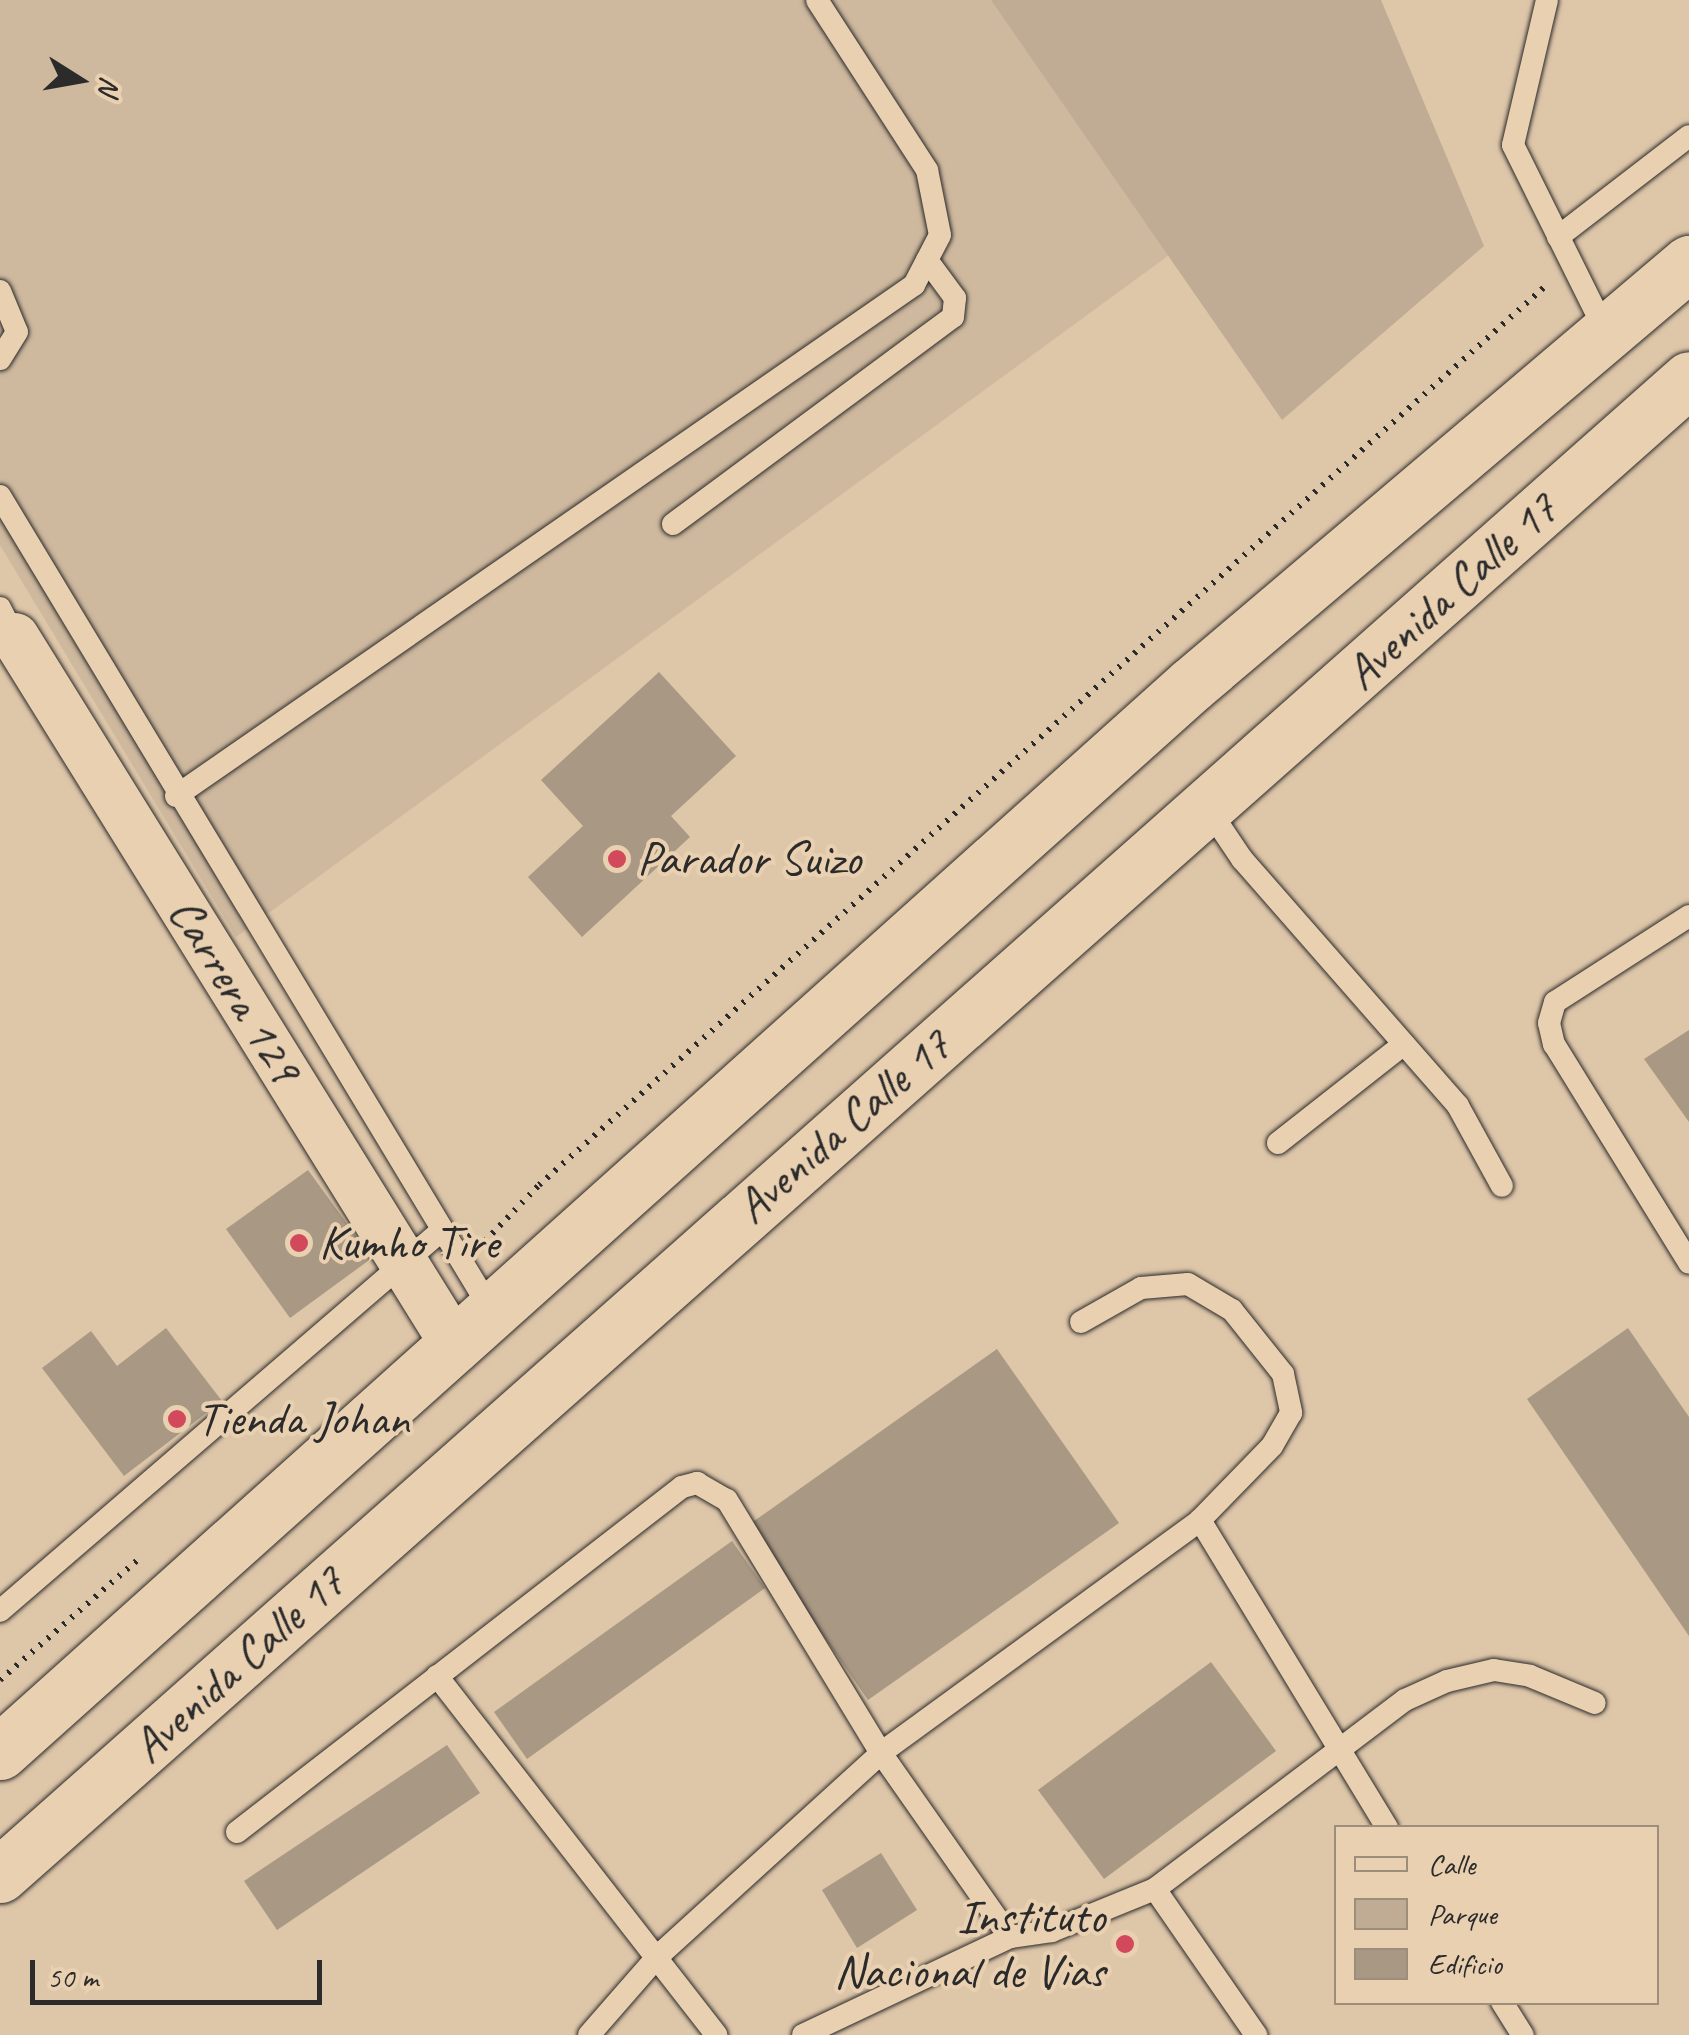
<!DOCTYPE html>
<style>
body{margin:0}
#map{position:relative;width:1689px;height:2035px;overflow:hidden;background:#dec6a9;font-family:Caveat,sans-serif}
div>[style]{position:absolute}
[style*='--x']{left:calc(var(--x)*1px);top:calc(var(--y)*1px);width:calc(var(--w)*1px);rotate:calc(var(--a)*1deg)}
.built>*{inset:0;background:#ceb89e}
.green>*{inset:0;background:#c0ac94}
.building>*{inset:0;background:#a99883}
.path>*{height:6px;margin-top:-3px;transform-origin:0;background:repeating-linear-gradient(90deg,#2b2b2b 0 2.5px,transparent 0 10.5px)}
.roads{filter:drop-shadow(0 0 2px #2b2b2b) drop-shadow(0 0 2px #2b2b2b)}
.service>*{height:22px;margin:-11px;padding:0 11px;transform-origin:11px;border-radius:11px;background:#e9d0b1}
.minor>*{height:48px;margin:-24px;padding:0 24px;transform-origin:24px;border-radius:24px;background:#e9d0b1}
.primary>*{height:55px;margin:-27.5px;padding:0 27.5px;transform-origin:27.5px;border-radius:27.5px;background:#e9d0b1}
.dots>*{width:28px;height:28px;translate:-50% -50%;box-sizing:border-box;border:5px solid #e9d0b1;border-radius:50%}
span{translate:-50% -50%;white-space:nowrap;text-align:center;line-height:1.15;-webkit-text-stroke:8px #e9d0b1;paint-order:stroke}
.street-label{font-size:48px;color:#2b2b2b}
.poi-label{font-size:48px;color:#2b2b2b}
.left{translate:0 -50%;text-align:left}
.right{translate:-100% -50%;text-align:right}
.legend{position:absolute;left:1334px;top:1825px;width:325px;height:180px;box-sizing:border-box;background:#e9d0b1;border:2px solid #9d8e7b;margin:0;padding:12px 18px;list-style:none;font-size:30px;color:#2b2b2b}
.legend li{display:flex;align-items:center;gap:20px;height:50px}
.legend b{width:50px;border:2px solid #9d8e7b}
.north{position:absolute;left:30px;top:30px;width:100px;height:100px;-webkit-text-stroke:8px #e9d0b1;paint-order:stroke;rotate:101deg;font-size:28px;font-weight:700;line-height:40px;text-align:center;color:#2b2b2b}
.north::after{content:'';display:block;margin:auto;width:35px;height:45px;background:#2b2b2b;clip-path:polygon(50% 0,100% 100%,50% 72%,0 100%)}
.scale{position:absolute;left:30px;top:1960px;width:292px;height:45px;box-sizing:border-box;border:5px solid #2b2b2b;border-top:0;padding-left:12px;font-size:30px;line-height:35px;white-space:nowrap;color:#2b2b2b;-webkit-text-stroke:8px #e9d0b1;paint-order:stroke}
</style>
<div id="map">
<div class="built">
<div style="clip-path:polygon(0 0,1102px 0,1243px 201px,236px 937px,0 545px)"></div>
</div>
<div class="green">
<div style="clip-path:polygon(991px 0,1381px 0,1484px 246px,1282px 420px)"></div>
</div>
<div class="building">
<div style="clip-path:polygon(659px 672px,736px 756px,671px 816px,690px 837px,582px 937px,528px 877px,583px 826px,541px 780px)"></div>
<div style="clip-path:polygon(1689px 1030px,1689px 1122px,1644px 1059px)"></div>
<div style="clip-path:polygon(308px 1170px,372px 1258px,290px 1318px,226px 1229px)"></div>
<div style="clip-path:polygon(166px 1328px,222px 1401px,124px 1476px,42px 1368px,91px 1331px,117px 1366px)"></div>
<div style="clip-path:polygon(1628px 1328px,1689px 1417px,1689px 1636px,1527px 1399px)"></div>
<div style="clip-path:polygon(997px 1349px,1119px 1523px,868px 1700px,747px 1526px)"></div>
<div style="clip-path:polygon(732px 1541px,765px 1588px,527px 1759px,494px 1712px)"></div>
<div style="clip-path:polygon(1211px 1662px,1276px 1751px,1104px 1879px,1038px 1790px)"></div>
<div style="clip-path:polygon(447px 1745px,480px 1793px,277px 1930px,244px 1881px)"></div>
<div style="clip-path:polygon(881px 1853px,917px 1910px,857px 1948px,822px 1890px)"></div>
</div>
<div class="path">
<div style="--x:485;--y:1241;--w:78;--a:-46"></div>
<div style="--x:539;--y:1185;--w:1354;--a:-41.77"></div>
<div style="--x:0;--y:1680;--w:187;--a:-41.1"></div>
</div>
<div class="roads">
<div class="service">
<div style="--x:1547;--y:0;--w:149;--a:103.2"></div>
<div style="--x:1513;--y:145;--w:207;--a:63.6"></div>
<div style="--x:1558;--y:237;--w:165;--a:-37.6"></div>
<div style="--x:0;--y:291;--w:44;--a:67.5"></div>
<div style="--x:17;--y:332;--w:32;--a:122"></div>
<div style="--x:0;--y:496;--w:951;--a:58.9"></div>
<div style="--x:673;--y:524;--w:348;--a:-36.5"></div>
<div style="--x:953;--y:317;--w:19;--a:-84"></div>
<div style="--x:955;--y:298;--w:47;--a:-126.4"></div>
<div style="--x:0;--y:608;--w:33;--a:63"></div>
<div style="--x:176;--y:796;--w:898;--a:-34.7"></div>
<div style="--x:914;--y:285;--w:56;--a:-62.5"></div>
<div style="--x:940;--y:235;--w:66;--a:-101.3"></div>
<div style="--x:927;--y:170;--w:202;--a:-122.9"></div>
<div style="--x:1207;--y:807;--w:63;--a:56.1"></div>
<div style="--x:1242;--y:859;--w:328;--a:48.8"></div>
<div style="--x:1458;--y:1106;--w:91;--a:61.2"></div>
<div style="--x:1689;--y:916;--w:159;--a:147.3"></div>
<div style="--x:1555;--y:1002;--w:22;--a:106"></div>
<div style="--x:1549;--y:1023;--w:22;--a:77"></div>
<div style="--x:1554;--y:1044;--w:257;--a:58.3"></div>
<div style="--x:1278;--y:1143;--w:160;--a:-38.2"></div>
<div style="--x:1081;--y:1322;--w:69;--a:-29.5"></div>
<div style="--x:1141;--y:1288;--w:47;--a:-4.9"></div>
<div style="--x:1188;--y:1284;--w:51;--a:30.6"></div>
<div style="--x:1232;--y:1310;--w:82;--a:51.4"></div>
<div style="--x:1283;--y:1374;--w:40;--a:78"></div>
<div style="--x:1291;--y:1413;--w:38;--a:120"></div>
<div style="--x:1272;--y:1446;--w:103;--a:134.2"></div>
<div style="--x:0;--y:1611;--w:584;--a:-40.76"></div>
<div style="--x:437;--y:1676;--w:455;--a:52.1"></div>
<div style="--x:237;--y:1832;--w:563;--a:-37.79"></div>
<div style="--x:682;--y:1487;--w:16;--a:-15"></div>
<div style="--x:697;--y:1483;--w:34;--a:30"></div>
<div style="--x:727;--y:1500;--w:296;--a:58.7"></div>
<div style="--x:881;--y:1753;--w:225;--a:55"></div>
<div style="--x:1010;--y:1937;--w:42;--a:-8.1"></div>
<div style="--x:1052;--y:1931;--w:111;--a:-22.2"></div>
<div style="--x:1155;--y:1889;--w:313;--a:-37.1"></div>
<div style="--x:1405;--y:1700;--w:46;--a:-24.3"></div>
<div style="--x:1447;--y:1681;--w:48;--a:-13.2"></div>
<div style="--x:1494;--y:1670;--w:36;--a:9"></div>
<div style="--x:1530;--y:1676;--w:70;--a:22.6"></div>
<div style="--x:1155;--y:1889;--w:178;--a:55.3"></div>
<div style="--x:1502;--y:2002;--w:39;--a:58"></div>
<div style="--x:589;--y:2035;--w:103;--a:-48.9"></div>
<div style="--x:657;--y:1957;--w:303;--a:-42.3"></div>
<div style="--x:881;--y:1753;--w:395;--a:-36.1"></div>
<div style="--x:1200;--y:1520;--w:360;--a:58.7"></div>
<div style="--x:803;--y:2035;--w:229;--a:-25.3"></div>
</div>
<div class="minor">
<div style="--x:15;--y:637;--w:832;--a:58.16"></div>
</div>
<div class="primary">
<div style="--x:0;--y:1752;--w:1599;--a:-41.86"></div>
<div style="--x:1191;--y:685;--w:653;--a:-40.28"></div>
<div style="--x:0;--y:1875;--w:2256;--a:-41.53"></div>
</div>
</div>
<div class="dots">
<div style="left:617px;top:859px;background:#d1495b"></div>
<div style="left:299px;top:1243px;background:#d1495b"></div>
<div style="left:177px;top:1419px;background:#d1495b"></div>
<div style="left:1125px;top:1944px;background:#d1495b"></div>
</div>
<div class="street-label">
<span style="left:1451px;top:591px;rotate:-42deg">Avenida Calle 17</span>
<span style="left:235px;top:990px;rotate:58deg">Carrera 129</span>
<span style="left:843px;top:1126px;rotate:-41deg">Avenida Calle 17</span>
<span style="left:238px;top:1664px;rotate:-42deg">Avenida Calle 17</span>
</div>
<div class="poi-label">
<span class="left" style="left:637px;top:859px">Parador Suizo</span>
<span class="left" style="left:319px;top:1243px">Kumho Tire</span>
<span class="left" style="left:197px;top:1419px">Tienda Johan</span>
<span class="right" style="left:1105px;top:1944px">Instituto<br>Nacional de Vias</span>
</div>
<ul class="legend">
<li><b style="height:12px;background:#e9d0b1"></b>Calle</li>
<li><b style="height:28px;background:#c0ac94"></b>Parque</li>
<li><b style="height:28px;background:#a99883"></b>Edificio</li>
</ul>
<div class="north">N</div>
<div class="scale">50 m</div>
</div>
